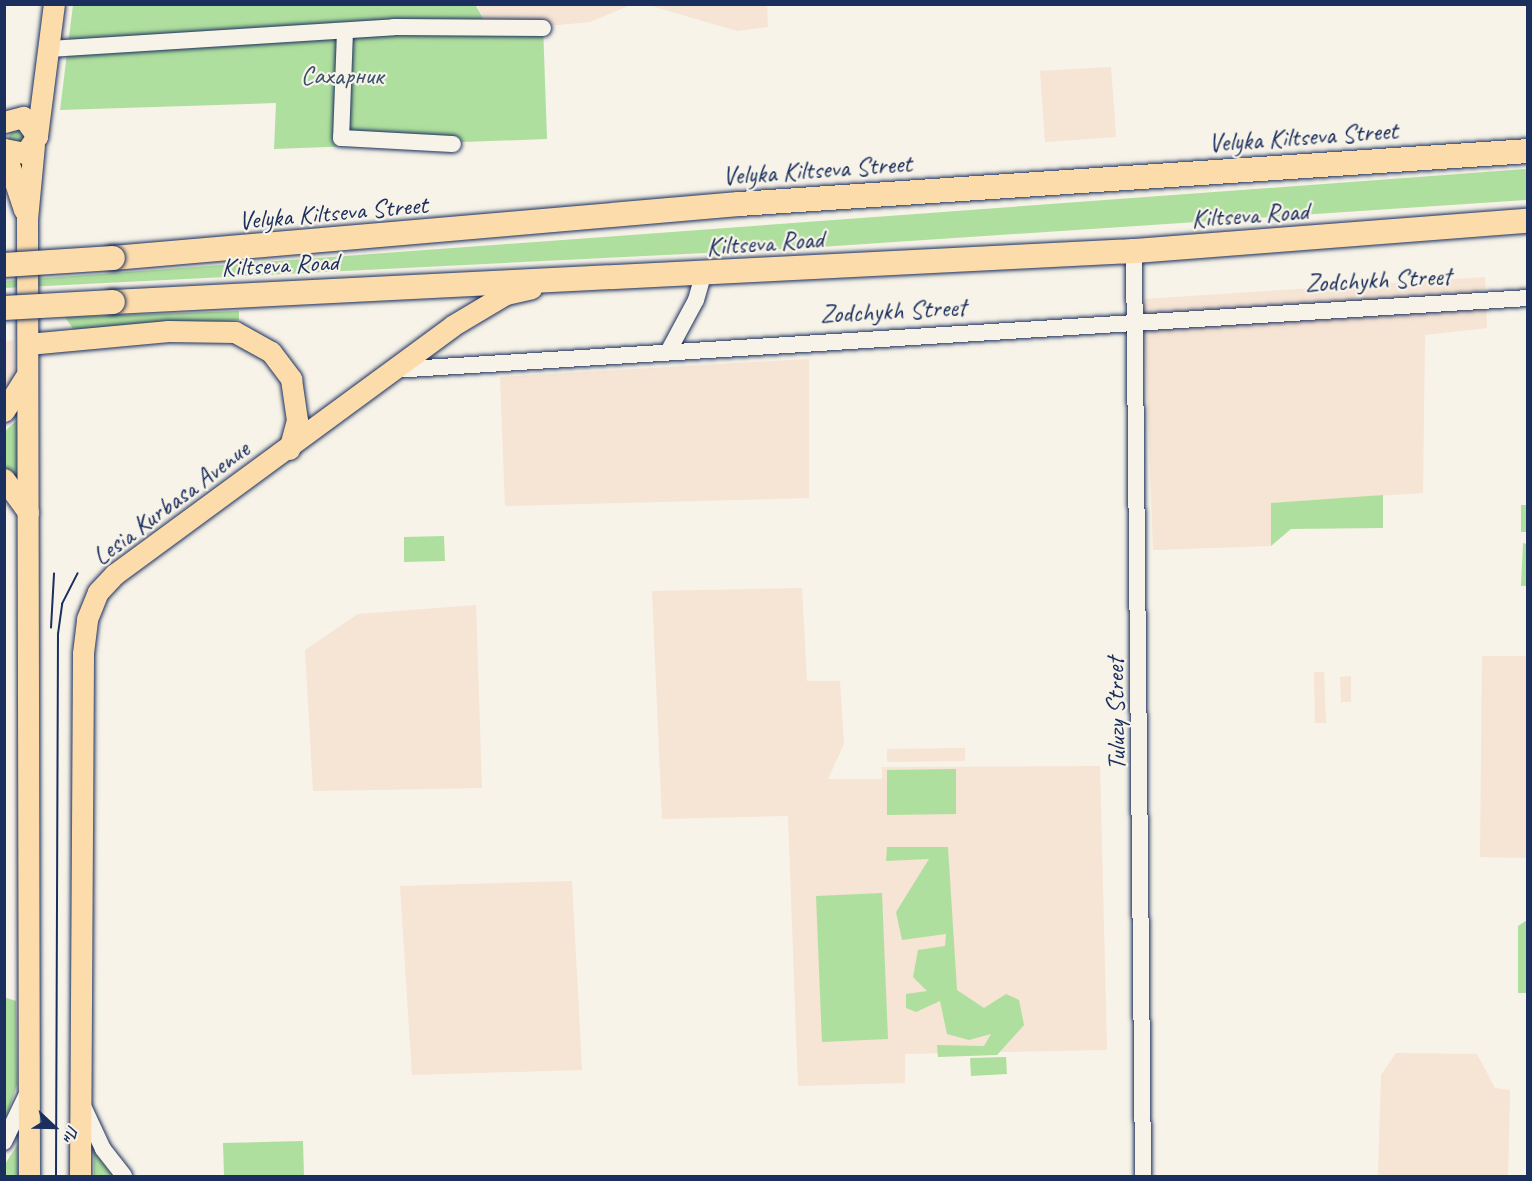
<!DOCTYPE html>
<meta charset="utf-8">
<style>
body{margin:0}
#map{position:relative;width:1532px;height:1181px;overflow:hidden;background:#f7f3e8;font-family:Caveat,sans-serif}
div>[style]{position:absolute}
[style*='--x']{left:calc(var(--x)*1px);top:calc(var(--y)*1px);width:calc(var(--w)*1px);rotate:calc(var(--a)*1deg)}
.built>*{inset:0;background:#f6e4d4}
.green>*{inset:0;background:#afdf9e}
.roads{filter:drop-shadow(0 0 2px #1b2f5e) drop-shadow(0 0 2px #1b2f5e)}
.minor>*{height:16px;margin:-8px;padding:0 8px;transform-origin:8px;border-radius:8px;background:#f7f3e8}
.major>*{height:21px;margin:-10.5px;padding:0 10.5px;transform-origin:10.5px;border-radius:10.5px;background:#fddcac}
.highway>*{height:24px;margin:-12px;padding:0 12px;transform-origin:12px;border-radius:12px;background:#fddcac}
.tram>*{height:1.5px;margin:-0.75px;padding:0 0.75px;transform-origin:0.75px;border-radius:0.75px;background:#1b2f5e}
.bridges{filter:drop-shadow(0 0 2px #1b2f5e) drop-shadow(0 0 2px #1b2f5e)}
.highway-bridge>*{height:24px;margin:-12px;padding:0 12px;transform-origin:12px;border-radius:12px;background:#fddcac}
span{translate:-50% -50%;white-space:nowrap;text-align:center;line-height:1.15;-webkit-text-stroke:4.5px #f7f3e8;paint-order:stroke}
.park-label{font-size:26px;color:#39526b}
.street-label{font-size:26px;color:#1b2f5e}
.frame{position:absolute;inset:0;border:6px solid #1b2f5e;pointer-events:none}
.north{position:absolute;left:24px;top:1097px;width:60px;height:60px;-webkit-text-stroke:4px #f7f3e8;paint-order:stroke;rotate:112deg;font-size:16px;font-weight:700;line-height:24px;text-align:center;color:#1b2f5e}
.north::after{content:'';display:block;margin:auto;width:21px;height:27px;background:#1b2f5e;clip-path:polygon(50% 0,100% 100%,50% 72%,0 100%)}
</style>
<div id="map">
<div class="built">
<div style="clip-path:polygon(477px 5px,631px 5px,590px 22px,547px 26px,487px 25px)"></div>
<div style="clip-path:polygon(648px 5px,767px 5px,768px 27px,737px 31px)"></div>
<div style="clip-path:polygon(1111px 67px,1116px 137px,1045px 142px,1040px 71px)"></div>
<div style="clip-path:polygon(1485px 277px,1487px 328px,1425px 335px,1423px 493px,1271px 503px,1271px 546px,1153px 550px,1144px 299px)"></div>
<div style="clip-path:polygon(14px 340px,15px 393px,5px 409px,5px 341px)"></div>
<div style="clip-path:polygon(809px 359px,809px 498px,505px 506px,500px 377px)"></div>
<div style="clip-path:polygon(802px 588px,807px 681px,840px 681px,844px 744px,828px 779px,882px 779px,882px 767px,1100px 766px,1107px 1050px,905px 1054px,905px 1083px,798px 1086px,788px 816px,662px 819px,652px 591px)"></div>
<div style="clip-path:polygon(476px 605px,482px 788px,313px 791px,305px 650px,358px 614px)"></div>
<div style="clip-path:polygon(1482px 656px,1527px 656px,1527px 858px,1480px 857px)"></div>
<div style="clip-path:polygon(1314px 672px,1324px 672px,1326px 723px,1315px 723px)"></div>
<div style="clip-path:polygon(1351px 676px,1351px 702px,1341px 702px,1340px 677px)"></div>
<div style="clip-path:polygon(965px 748px,965px 761px,887px 762px,887px 749px)"></div>
<div style="clip-path:polygon(572px 881px,582px 1070px,412px 1075px,400px 886px)"></div>
<div style="clip-path:polygon(1396px 1053px,1477px 1054px,1495px 1088px,1510px 1090px,1508px 1176px,1378px 1176px,1381px 1075px)"></div>
</div>
<div class="green">
<div style="clip-path:polygon(475px 4px,488px 27px,543px 24px,547px 139px,274px 149px,276px 103px,60px 110px,73px 5px)"></div>
<div style="clip-path:polygon(14px 126px,28px 131px,24px 144px,8px 139px)"></div>
<div style="clip-path:polygon(1527px 169px,1527px 200px,805px 248px,5px 288px,5px 281px)"></div>
<div style="clip-path:polygon(239px 311px,239px 320px,76px 333px,65px 317px)"></div>
<div style="clip-path:polygon(23px 415px,24px 488px,5px 468px,4px 432px)"></div>
<div style="clip-path:polygon(1383px 495px,1383px 528px,1291px 529px,1271px 546px,1271px 503px)"></div>
<div style="clip-path:polygon(1521px 505px,1527px 505px,1527px 532px,1521px 532px)"></div>
<div style="clip-path:polygon(444px 536px,445px 561px,404px 562px,404px 537px)"></div>
<div style="clip-path:polygon(1523px 543px,1527px 544px,1527px 586px,1521px 586px)"></div>
<div style="clip-path:polygon(956px 769px,956px 814px,887px 815px,887px 770px)"></div>
<div style="clip-path:polygon(887px 847px,948px 847px,957px 990px,984px 1008px,1006px 994px,1019px 1000px,1024px 1025px,997px 1055px,938px 1057px,937px 1045px,984px 1046px,991px 1034px,969px 1040px,947px 1034px,940px 1001px,916px 1012px,906px 1008px,906px 994px,927px 991px,913px 977px,918px 950px,945px 946px,946px 934px,902px 940px,896px 912px,929px 859px,886px 861px)"></div>
<div style="clip-path:polygon(882px 893px,888px 1039px,822px 1042px,816px 896px)"></div>
<div style="clip-path:polygon(1527px 920px,1527px 993px,1518px 993px,1518px 926px)"></div>
<div style="clip-path:polygon(4px 997px,16px 1001px,17px 1085px,5px 1121px)"></div>
<div style="clip-path:polygon(1006px 1057px,1007px 1074px,971px 1076px,970px 1058px)"></div>
<div style="clip-path:polygon(303px 1141px,304px 1176px,224px 1176px,223px 1143px)"></div>
<div style="clip-path:polygon(18px 1144px,18px 1176px,5px 1176px,5px 1164px)"></div>
<div style="clip-path:polygon(94px 1152px,113px 1176px,94px 1176px)"></div>
</div>
<div class="roads">
<div class="minor">
<div style="--x:345;--y:31;--w:107;--a:92.1"></div>
<div style="--x:341;--y:138;--w:112;--a:3.1"></div>
<div style="--x:49;--y:49;--w:346;--a:-3.6"></div>
<div style="--x:394;--y:27;--w:149;--a:0.4"></div>
<div style="--x:1134;--y:251;--w:925;--a:89.44"></div>
<div style="--x:668;--y:352;--w:59;--a:-61.7"></div>
<div style="--x:696;--y:300;--w:26;--a:-74"></div>
<div style="--x:393;--y:370;--w:1137;--a:-3.63"></div>
<div style="--x:84;--y:1108;--w:45;--a:65.1"></div>
<div style="--x:103;--y:1149;--w:34;--a:52"></div>
<div style="--x:4;--y:1142;--w:51;--a:-64.4"></div>
</div>
<div class="major">
<div style="--x:4;--y:122;--w:20;--a:-15"></div>
<div style="--x:23;--y:117;--w:24;--a:54"></div>
<div style="--x:37;--y:136;--w:21;--a:125"></div>
<div style="--x:25;--y:153;--w:21;--a:-169"></div>
<div style="--x:37;--y:136;--w:133;--a:-82.7"></div>
<div style="--x:4;--y:149;--w:64;--a:71.8"></div>
<div style="--x:28;--y:344;--w:141;--a:-5.3"></div>
<div style="--x:168;--y:331;--w:67;--a:0.9"></div>
<div style="--x:235;--y:332;--w:41;--a:29.1"></div>
<div style="--x:271;--y:352;--w:34;--a:53"></div>
<div style="--x:291;--y:379;--w:41;--a:81.7"></div>
<div style="--x:297;--y:420;--w:30;--a:105"></div>
<div style="--x:4;--y:411;--w:41;--a:-57.8"></div>
<div style="--x:4;--y:479;--w:41;--a:54"></div>
<div style="--x:29;--y:1176;--w:957;--a:-90.12"></div>
<div style="--x:27;--y:219;--w:74;--a:-84.6"></div>
<div style="--x:80;--y:1176;--w:523;--a:-89.67"></div>
<div style="--x:83;--y:653;--w:34;--a:-83"></div>
<div style="--x:87;--y:619;--w:29;--a:-68"></div>
<div style="--x:98;--y:592;--w:25;--a:-47"></div>
<div style="--x:115;--y:574;--w:418;--a:-36.3"></div>
<div style="--x:452;--y:326;--w:63;--a:-30.7"></div>
<div style="--x:506;--y:294;--w:26;--a:-13"></div>
</div>
<div class="highway">
<div style="--x:113;--y:258;--w:628;--a:-4.93"></div>
<div style="--x:739;--y:204;--w:791;--a:-3.84"></div>
<div style="--x:113;--y:302;--w:1022;--a:-2.86"></div>
<div style="--x:1134;--y:251;--w:395;--a:-4.4"></div>
</div>
</div>
<div class="tram">
<div style="--x:51;--y:628;--w:54;--a:-86.8"></div>
<div style="--x:56;--y:1176;--w:542;--a:-89.79"></div>
<div style="--x:58;--y:634;--w:30;--a:-82"></div>
<div style="--x:62;--y:604;--w:34;--a:-63"></div>
</div>
<div class="bridges">
<div class="highway-bridge">
<div style="--x:4;--y:265;--w:109;--a:-3.7"></div>
<div style="--x:4;--y:308;--w:109;--a:-3.2"></div>
</div>
</div>
<div class="park-label">
<span style="left:342px;top:76px">Сахарник</span>
</div>
<div class="street-label">
<span style="left:1303px;top:137px;rotate:-4deg">Velyka Kiltseva Street</span>
<span style="left:817px;top:170px;rotate:-4deg">Velyka Kiltseva Street</span>
<span style="left:333px;top:213px;rotate:-5deg">Velyka Kiltseva Street</span>
<span style="left:1250px;top:215px;rotate:-4deg">Kiltseva Road</span>
<span style="left:765px;top:243px;rotate:-4deg">Kiltseva Road</span>
<span style="left:280px;top:265px;rotate:-3deg">Kiltseva Road</span>
<span style="left:1378px;top:280px;rotate:-3deg">Zodchykh Street</span>
<span style="left:893px;top:311px;rotate:-3deg">Zodchykh Street</span>
<span style="left:171px;top:503px;rotate:-37deg">Lesia Kurbasa Avenue</span>
<span style="left:1116px;top:714px;rotate:-91deg">Tuluzy Street</span>
</div>
<div class="frame"></div>
<div class="north">Пн</div>
</div>
